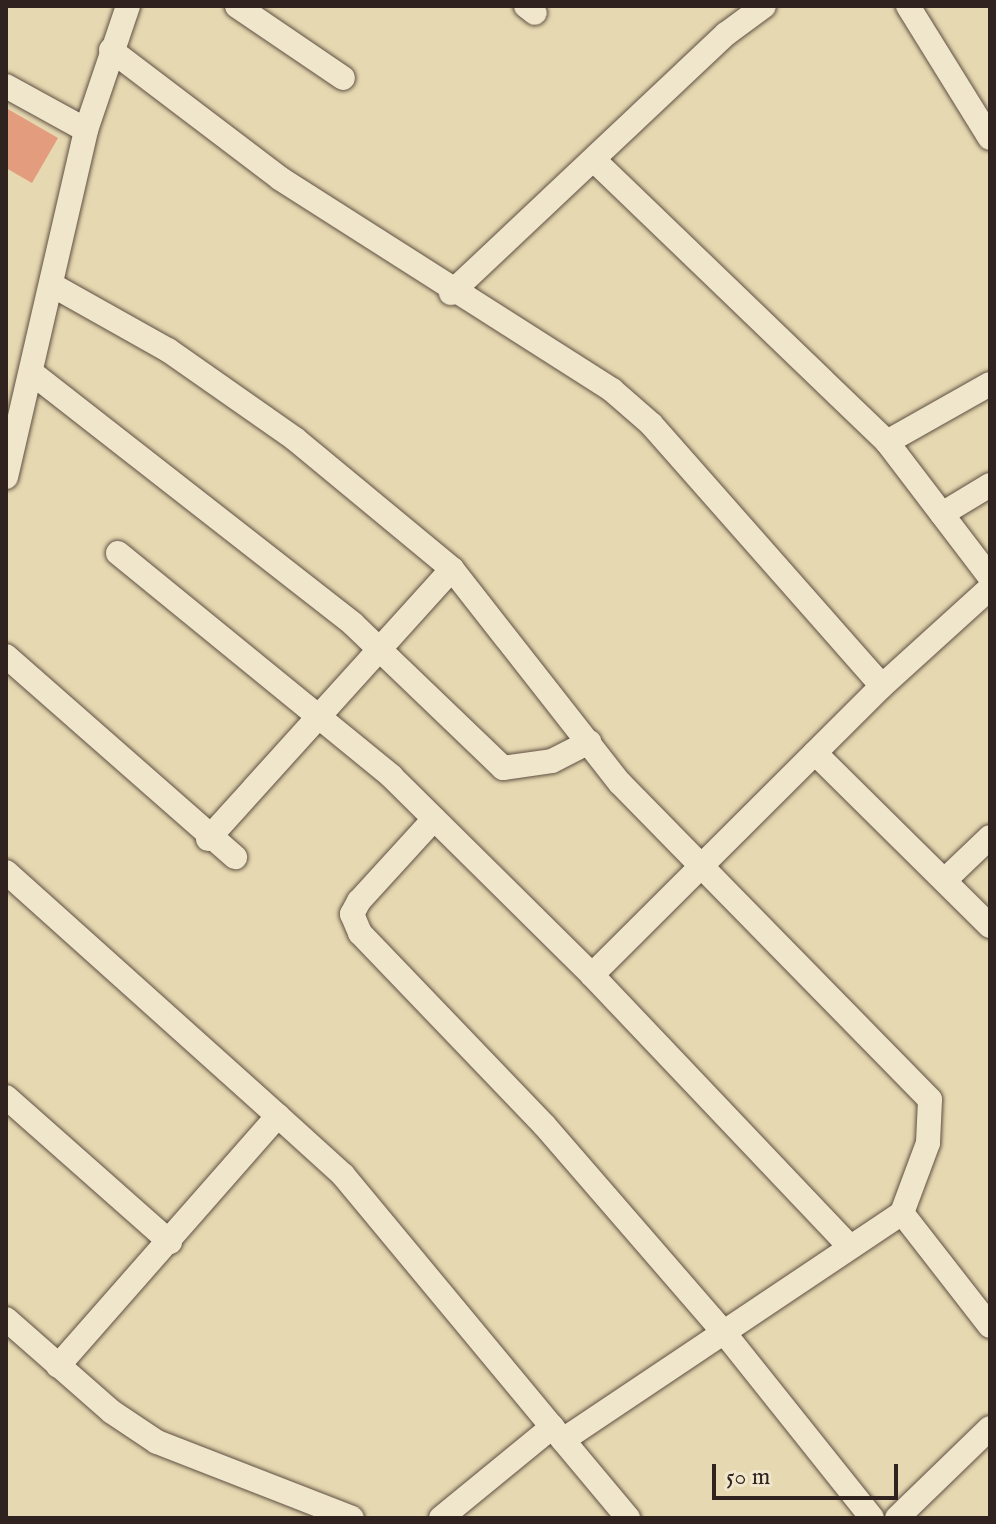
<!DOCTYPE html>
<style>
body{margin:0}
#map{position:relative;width:996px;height:1524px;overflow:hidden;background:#e6d8b0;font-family:"IM FELL English",serif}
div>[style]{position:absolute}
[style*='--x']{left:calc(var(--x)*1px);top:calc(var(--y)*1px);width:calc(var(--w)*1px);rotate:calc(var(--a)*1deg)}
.building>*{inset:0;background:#e39c7e}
.roads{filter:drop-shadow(0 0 2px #5e5043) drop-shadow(0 0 2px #5e5043)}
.minor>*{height:24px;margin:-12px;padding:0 12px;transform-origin:12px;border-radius:12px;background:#efe6cc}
span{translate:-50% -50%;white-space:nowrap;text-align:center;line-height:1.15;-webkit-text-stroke:7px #efe6cc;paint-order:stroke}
.frame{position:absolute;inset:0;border:8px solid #30231f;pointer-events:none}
.scale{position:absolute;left:712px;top:1464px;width:186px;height:36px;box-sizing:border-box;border:4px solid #30231f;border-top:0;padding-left:10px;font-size:24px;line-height:28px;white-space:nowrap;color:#30231f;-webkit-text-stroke:6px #efe6cc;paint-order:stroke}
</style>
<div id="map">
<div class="building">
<div style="clip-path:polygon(6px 108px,58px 138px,32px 183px,6px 168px)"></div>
</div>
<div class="roads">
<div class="minor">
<div style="--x:237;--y:6;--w:128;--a:34.2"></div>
<div style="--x:526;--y:6;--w:11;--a:38"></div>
<div style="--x:908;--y:6;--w:155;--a:58.2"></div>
<div style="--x:111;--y:50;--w:213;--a:37.2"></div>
<div style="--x:281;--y:179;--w:393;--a:32.5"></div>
<div style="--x:612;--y:390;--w:52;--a:41.1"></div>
<div style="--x:651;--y:424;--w:349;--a:48.6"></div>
<div style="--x:6;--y:86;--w:91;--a:28.8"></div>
<div style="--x:594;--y:160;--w:407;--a:43.9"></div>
<div style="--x:887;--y:442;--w:170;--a:52.7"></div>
<div style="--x:52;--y:285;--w:133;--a:29.3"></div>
<div style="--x:168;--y:350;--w:155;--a:35"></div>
<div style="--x:295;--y:439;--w:204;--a:39.6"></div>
<div style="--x:451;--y:293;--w:378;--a:-43.3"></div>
<div style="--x:726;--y:34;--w:47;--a:-36.4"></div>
<div style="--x:32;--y:373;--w:407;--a:38"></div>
<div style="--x:353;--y:624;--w:208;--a:43.8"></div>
<div style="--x:503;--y:768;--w:49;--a:-8.1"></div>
<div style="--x:552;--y:761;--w:42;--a:-27.2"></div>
<div style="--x:887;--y:442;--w:118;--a:-29.4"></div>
<div style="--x:6;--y:477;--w:356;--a:-77"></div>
<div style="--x:86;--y:130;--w:131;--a:-71.3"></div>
<div style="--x:942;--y:514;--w:56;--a:-31.1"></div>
<div style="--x:118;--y:553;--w:353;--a:39.2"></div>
<div style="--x:391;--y:776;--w:283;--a:44.7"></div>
<div style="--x:592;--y:975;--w:375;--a:46.5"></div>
<div style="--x:6;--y:656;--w:305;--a:41.3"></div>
<div style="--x:815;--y:753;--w:246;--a:44.7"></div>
<div style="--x:434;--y:819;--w:111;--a:132.4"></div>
<div style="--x:359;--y:901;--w:15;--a:118"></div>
<div style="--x:352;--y:914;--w:21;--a:67"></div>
<div style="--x:360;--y:933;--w:267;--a:46.2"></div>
<div style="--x:545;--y:1126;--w:276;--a:49.1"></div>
<div style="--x:726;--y:1335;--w:234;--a:51.4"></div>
<div style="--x:208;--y:839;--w:364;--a:-47.9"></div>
<div style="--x:452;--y:569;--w:272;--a:51.9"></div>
<div style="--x:620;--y:783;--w:443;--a:45.6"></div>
<div style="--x:930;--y:1100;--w:43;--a:92.7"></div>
<div style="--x:928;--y:1143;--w:75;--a:110.4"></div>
<div style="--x:902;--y:1213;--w:408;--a:146.2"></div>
<div style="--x:6;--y:872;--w:365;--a:41.9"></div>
<div style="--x:945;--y:880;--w:62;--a:-43.7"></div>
<div style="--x:592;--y:975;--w:409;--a:-44.9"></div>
<div style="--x:882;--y:686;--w:146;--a:-42.2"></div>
<div style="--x:6;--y:1097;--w:219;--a:41.5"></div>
<div style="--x:902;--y:1213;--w:143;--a:52.1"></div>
<div style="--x:6;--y:1319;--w:141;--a:41.3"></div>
<div style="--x:112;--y:1412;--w:54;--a:33.7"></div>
<div style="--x:157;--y:1442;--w:209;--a:21.3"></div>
<div style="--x:58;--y:1366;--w:333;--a:-48.7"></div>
<div style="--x:278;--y:1116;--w:88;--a:42.2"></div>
<div style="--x:343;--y:1175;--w:327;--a:50.3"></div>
<div style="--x:441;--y:1518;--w:144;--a:-39.3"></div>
<div style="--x:552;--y:1427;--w:119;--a:50.1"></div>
<div style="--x:897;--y:1518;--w:129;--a:-44.1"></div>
</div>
</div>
<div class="frame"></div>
<div class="scale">50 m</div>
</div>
